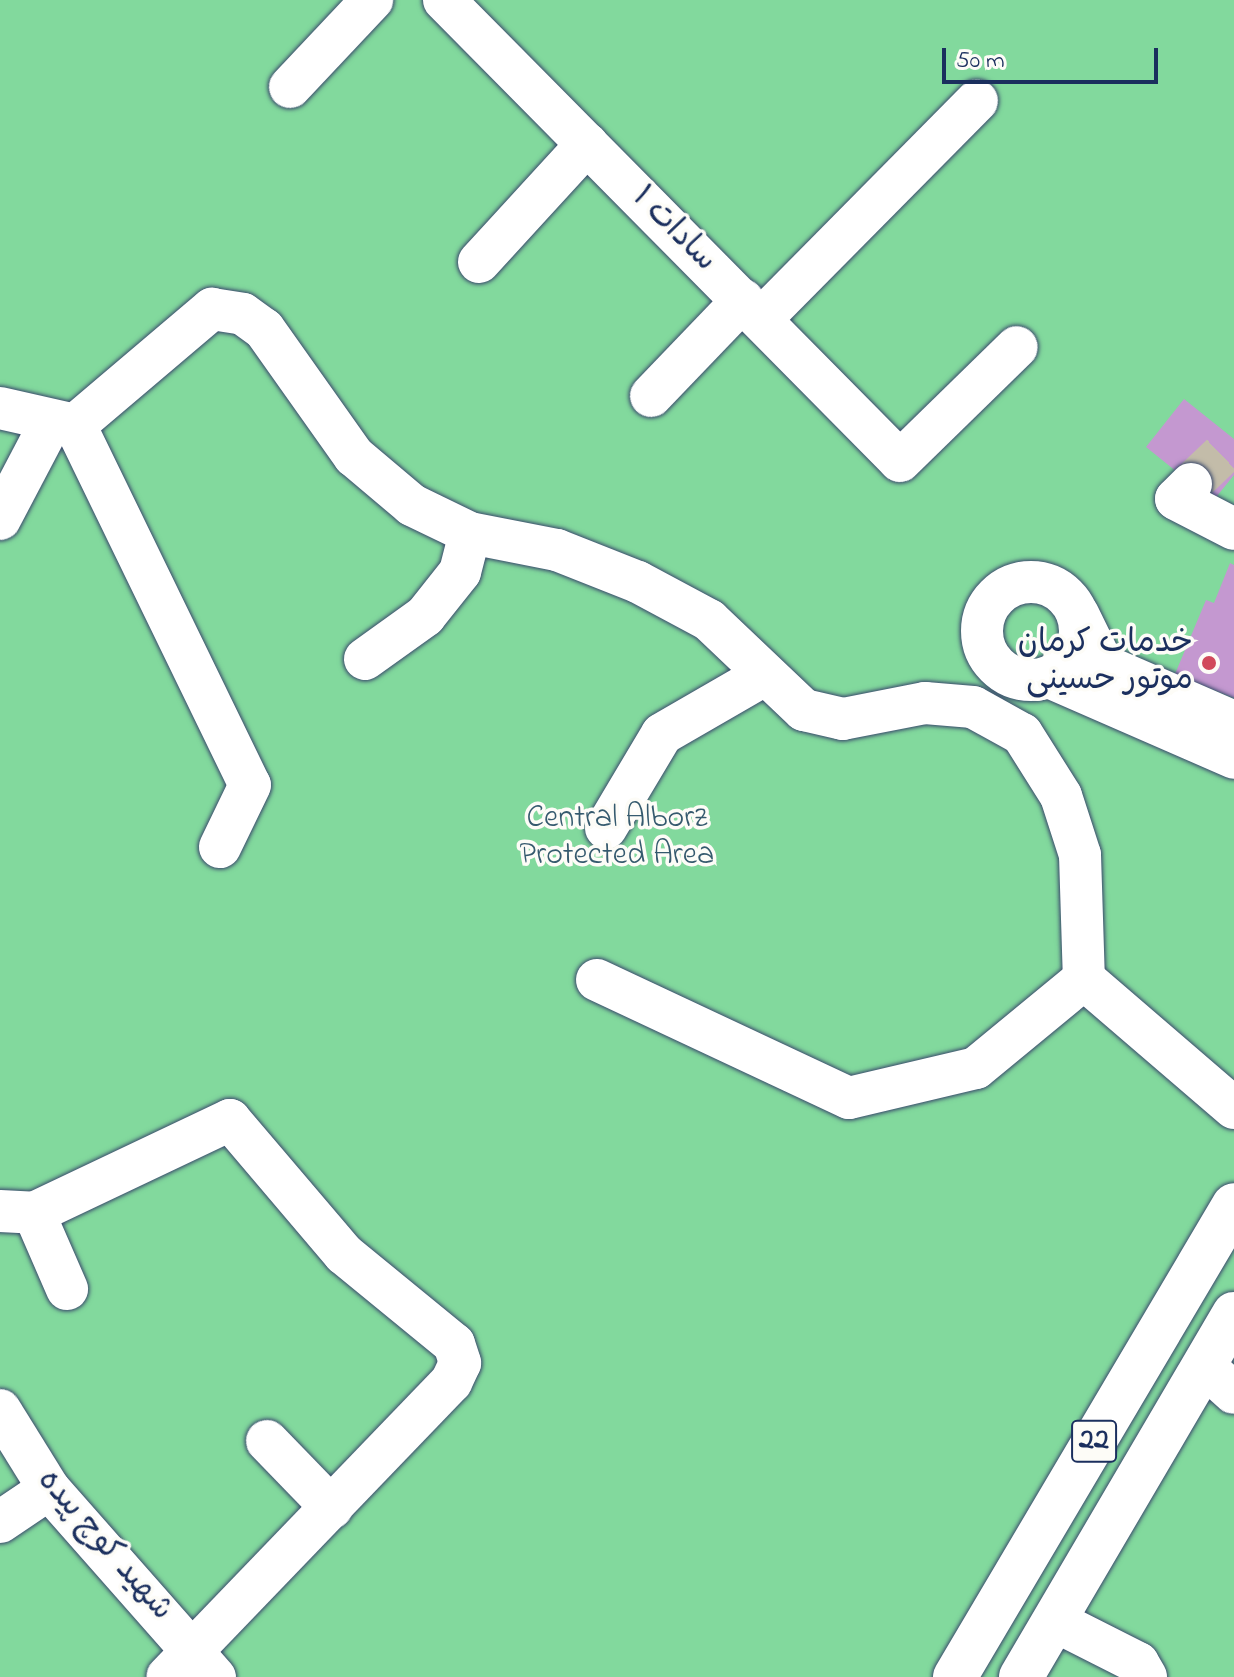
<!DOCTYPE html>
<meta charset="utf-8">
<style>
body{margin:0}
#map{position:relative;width:1234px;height:1677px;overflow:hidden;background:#eddfbc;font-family:"Indie Flower","Playpen Sans Arabic",sans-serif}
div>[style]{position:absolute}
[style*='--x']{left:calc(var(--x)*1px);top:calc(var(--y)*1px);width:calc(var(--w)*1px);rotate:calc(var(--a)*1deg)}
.green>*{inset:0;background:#82d99d}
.building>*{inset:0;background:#c498d0}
.minor-tunnel>*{height:42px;margin-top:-21px;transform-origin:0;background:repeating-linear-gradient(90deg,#c3bca9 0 42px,transparent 0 63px)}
.roads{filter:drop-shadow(0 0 2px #3a496c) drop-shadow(0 0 2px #3a496c)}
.minor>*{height:42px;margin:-21px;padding:0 21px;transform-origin:21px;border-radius:21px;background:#fff}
.minor>.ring{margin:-21px;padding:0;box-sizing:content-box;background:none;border:42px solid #fff;border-radius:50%}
.highway>*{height:44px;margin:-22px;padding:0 22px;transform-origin:22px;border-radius:22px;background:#fff}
.dots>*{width:22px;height:22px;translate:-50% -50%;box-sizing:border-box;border:4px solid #fdfcf7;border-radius:50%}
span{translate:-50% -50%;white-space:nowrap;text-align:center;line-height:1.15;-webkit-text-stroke:7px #fdfcf7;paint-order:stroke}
.shield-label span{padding:2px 6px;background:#fdfcf7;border:2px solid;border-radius:6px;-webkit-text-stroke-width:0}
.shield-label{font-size:30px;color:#1b2f5e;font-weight:700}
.street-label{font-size:32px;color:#1b2f5e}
.poi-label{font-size:32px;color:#1b2f5e}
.right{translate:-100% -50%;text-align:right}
.park-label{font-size:32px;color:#355a6e}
.scale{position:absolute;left:942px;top:48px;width:216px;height:36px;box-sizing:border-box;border:4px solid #1b2f5e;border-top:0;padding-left:10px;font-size:24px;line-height:28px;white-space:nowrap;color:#1b2f5e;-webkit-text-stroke:6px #fdfcf7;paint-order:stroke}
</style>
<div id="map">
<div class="green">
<div style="clip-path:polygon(0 0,1234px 0,1234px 1677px,0 1677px)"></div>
</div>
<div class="building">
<div style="clip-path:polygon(1184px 399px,1234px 439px,1234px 475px,1213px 501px,1146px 447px)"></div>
<div style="clip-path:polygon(1230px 563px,1234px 565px,1234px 698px,1175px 674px,1206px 600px,1214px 603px)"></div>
</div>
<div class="minor-tunnel">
<div style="--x:1191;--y:484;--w:59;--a:-43.6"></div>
</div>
<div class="roads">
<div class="minor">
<div style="--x:444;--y:0;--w:648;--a:45.31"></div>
<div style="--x:900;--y:461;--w:163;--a:-44.3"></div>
<div style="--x:290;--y:87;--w:120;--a:-46.7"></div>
<div style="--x:479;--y:262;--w:160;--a:-47.5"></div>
<div style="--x:761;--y:319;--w:307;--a:-45.3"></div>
<div style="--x:651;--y:396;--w:133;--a:-46.2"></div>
<div style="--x:0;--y:408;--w:77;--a:12.8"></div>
<div style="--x:75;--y:425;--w:180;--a:-40.3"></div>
<div style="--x:212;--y:309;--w:31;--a:9"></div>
<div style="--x:243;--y:314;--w:26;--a:36"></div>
<div style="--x:264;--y:329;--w:156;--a:54.7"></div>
<div style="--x:354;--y:456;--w:76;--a:40.2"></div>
<div style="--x:412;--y:505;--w:64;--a:25.8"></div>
<div style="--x:470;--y:533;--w:89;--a:11.1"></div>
<div style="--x:557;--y:550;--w:87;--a:21.6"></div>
<div style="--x:638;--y:582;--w:81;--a:28.2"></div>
<div style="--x:709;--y:620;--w:131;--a:43.5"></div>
<div style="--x:804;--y:710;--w:40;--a:13"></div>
<div style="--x:843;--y:719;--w:84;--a:-11"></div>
<div style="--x:925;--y:703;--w:48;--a:4.8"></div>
<div style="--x:973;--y:707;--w:56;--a:28.9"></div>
<div style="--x:1022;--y:734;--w:73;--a:57.8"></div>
<div style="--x:1061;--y:796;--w:62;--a:72.1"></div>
<div style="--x:1080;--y:855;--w:124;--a:88.2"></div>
<div style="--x:75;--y:425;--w:400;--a:64.1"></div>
<div style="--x:250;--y:785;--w:69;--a:115.8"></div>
<div style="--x:1191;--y:484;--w:21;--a:135"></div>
<div style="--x:1176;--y:499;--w:65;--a:27.3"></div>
<div style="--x:0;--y:519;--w:110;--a:-62.3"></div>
<div class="ring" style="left:982px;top:582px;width:56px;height:56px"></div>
<div style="--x:1078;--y:614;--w:57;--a:63.9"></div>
<div style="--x:1103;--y:665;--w:143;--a:23.5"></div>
<div style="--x:365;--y:659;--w:74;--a:-35.6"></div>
<div style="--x:425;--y:616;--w:56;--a:-51.5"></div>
<div style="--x:460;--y:572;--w:40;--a:-75.6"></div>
<div style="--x:1049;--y:677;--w:202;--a:23.6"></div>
<div style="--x:606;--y:828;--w:109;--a:-59.2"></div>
<div style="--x:662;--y:734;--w:118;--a:-30"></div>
<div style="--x:597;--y:980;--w:278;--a:25.1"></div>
<div style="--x:849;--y:1098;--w:130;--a:-13.3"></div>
<div style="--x:976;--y:1068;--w:140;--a:-39.5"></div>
<div style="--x:1084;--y:979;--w:198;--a:40.7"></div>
<div style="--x:0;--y:1211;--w:34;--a:3"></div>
<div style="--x:34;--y:1213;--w:217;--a:-25.4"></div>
<div style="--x:230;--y:1120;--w:176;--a:49.6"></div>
<div style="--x:344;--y:1254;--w:142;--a:39.3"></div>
<div style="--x:454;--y:1344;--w:20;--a:72"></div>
<div style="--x:460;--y:1363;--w:21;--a:115"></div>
<div style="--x:451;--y:1382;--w:409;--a:133.9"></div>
<div style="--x:34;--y:1213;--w:83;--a:66.5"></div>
<div style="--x:1204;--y:1366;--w:40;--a:42"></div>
<div style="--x:0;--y:1410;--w:93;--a:58.2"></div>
<div style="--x:49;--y:1489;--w:251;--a:48.6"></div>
<div style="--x:267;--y:1441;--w:93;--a:45.9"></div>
<div style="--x:0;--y:1522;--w:59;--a:-34"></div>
<div style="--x:1055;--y:1621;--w:93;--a:26.8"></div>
<div style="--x:1138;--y:1663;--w:16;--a:60"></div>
</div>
<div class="highway">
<div style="--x:955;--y:1677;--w:548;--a:-59.41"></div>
<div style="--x:1021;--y:1677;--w:421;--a:-59.6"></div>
</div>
</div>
<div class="dots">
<div style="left:1209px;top:663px;background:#d1495b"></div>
</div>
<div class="shield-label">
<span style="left:1094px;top:1441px">22</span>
</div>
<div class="street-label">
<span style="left:673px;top:230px;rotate:45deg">سادات ۱</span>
<span style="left:104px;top:1546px;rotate:49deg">شهید کوچ پیده</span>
</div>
<div class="poi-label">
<span class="right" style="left:1193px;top:663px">خدمات کرمان<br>موتور حسینی</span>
</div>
<div class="park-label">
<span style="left:617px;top:838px">Central Alborz<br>Protected Area</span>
</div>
<div class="scale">50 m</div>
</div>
